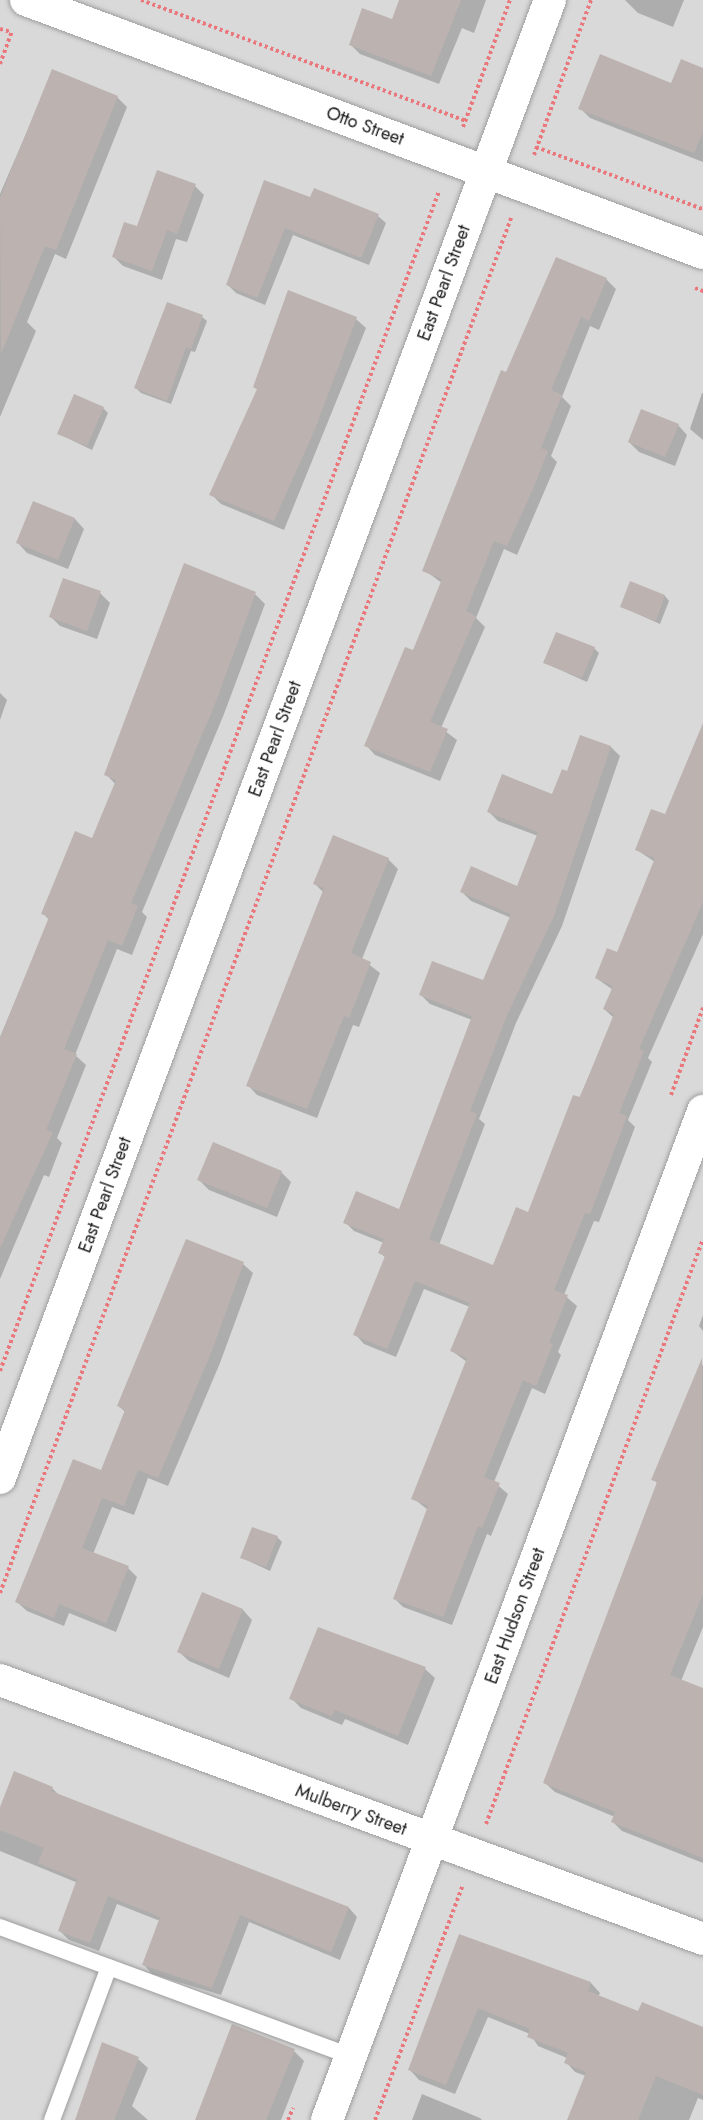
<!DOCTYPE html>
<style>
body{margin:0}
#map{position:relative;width:703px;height:2120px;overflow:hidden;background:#ece8e3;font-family:Jost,sans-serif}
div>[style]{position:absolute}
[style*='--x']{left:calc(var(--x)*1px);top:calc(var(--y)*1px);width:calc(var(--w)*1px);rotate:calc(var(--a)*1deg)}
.residential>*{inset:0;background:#dad9d9}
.shadow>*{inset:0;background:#0003}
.building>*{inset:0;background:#bcb3b0}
.path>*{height:4px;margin-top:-2px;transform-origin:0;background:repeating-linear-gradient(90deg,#e9777c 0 3px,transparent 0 6px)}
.roads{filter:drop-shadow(0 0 2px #9d9d9d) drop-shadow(0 0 2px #9d9d9d)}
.lane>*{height:16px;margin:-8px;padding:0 8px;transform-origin:8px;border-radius:8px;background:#fff}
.street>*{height:32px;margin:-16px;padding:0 16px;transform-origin:16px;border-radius:16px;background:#fff}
span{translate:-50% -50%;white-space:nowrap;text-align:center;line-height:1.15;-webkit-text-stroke:6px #fff;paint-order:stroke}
.street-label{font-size:18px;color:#1c1c1c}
</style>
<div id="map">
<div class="residential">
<div style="clip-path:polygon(0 0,703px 0,703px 2120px,0 2120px)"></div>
</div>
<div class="shadow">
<div style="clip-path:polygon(400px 0,486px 0,474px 33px,462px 28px,439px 84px,360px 54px,351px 45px,393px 21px)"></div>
<div style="clip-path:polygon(625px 0,684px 0,673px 27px,638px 13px)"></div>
<div style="clip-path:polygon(703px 69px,703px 162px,590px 118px,580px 108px,672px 85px)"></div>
<div style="clip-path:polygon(53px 71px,117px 97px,127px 107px,66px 259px,55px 254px,27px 322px,36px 331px,0 417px,0 194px)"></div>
<div style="clip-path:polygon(195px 186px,204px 195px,187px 242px,176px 239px,162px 280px,123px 266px,113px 256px)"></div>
<div style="clip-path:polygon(311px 199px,378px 216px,386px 223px,369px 265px,293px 235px,265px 305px,236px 293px,228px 285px)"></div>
<div style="clip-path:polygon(606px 279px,616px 289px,599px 330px,590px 326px,562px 397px,571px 406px,551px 456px,557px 462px,517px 555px,504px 549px,476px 618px,485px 627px,441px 728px,457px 740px,440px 781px,375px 755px,366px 745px,414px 652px,442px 583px,424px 570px,507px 374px)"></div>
<div style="clip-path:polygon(202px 317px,207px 321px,195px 352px,191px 351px,171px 404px,141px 393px,136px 388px)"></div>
<div style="clip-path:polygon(356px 319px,366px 328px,284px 530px,221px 504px,211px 494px,258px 390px,254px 387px)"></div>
<div style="clip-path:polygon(702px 393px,703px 393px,703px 440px,690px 429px)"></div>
<div style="clip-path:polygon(103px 408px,108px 413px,92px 450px,59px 434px)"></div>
<div style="clip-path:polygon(678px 425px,687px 435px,675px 466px,639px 452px,629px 442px)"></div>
<div style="clip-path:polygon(34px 503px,75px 519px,84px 529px,68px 569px,27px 553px,18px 543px)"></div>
<div style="clip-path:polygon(100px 593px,110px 603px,97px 639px,60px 626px,51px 617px)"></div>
<div style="clip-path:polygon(255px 594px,265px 604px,224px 714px,142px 912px,147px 917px,132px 955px,117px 949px,75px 1055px,86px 1065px,57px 1138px,62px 1143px,49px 1177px,44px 1175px,0 1279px,0 1037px,49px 920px,43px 913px,93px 840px,116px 785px,106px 774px)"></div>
<div style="clip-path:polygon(665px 596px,669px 601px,660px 624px,622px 607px)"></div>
<div style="clip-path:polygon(594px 648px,599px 653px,587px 682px,545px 663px)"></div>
<div style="clip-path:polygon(0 693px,7px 700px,0 720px)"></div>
<div style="clip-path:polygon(581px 736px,611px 747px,620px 756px,562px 926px,516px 1023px,479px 1119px,485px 1124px,439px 1245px,494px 1267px,529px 1214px,614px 1018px,604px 1009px,613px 990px,596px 978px,618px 954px,655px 862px,637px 850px,703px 780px,703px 934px,648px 1058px,652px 1062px,628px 1120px,635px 1127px,599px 1222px,594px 1221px,564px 1295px,577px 1306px,558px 1352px,561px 1355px,545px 1394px,532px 1388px,494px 1482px,508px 1494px,491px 1536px,487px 1534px,452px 1625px,403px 1607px,394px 1598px,428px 1510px,413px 1498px,467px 1362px,452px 1351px,470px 1307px,424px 1289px,396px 1357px,364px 1344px,355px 1334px,386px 1258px,380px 1253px,384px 1243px,354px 1231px,345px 1222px,400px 1211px,472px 1020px,430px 1004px,421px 995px,484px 982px,511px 918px,471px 901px,462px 892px,518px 888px,538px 836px,498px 821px,489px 812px,553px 796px,568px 773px)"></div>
<div style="clip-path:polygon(388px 859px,398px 869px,362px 959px,380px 973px,359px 1027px,353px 1025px,317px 1118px,257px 1095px,248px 1085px,324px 893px,315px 884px)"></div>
<div style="clip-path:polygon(281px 1172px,291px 1182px,277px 1217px,209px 1190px,199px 1180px)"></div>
<div style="clip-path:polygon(243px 1264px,253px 1273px,220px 1363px,168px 1486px,148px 1478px,134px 1515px,112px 1507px,93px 1554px,128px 1568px,137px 1577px,116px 1632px,69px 1613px,64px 1626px,27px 1611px,17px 1602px,102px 1472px,126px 1413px,119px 1406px)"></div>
<div style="clip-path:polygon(703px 1315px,703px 1331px,699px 1326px)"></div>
<div style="clip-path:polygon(703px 1364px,703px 1627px,681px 1681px,703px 1691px,703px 1863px,622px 1831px,613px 1822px,615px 1817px,555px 1792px,545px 1783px,658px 1484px,653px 1479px)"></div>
<div style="clip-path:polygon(277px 1537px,282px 1542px,270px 1571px,242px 1558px)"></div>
<div style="clip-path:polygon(202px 1594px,243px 1610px,252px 1620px,229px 1678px,189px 1661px,179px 1652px)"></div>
<div style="clip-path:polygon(425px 1669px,435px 1678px,408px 1745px,345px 1719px,342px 1725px,301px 1708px,291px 1698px)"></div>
<div style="clip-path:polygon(52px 1788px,59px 1795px,349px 1908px,357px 1917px,340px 1960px,249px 1922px,221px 1995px,152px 1974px,144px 1965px,160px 1921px,117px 1904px,99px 1951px,69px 1940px,60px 1931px,78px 1883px,0 1851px,0 1811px)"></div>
<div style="clip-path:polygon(460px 1936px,591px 1983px,600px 1993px,598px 1997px,639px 2013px,703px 2030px,703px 2100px,698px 2098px,689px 2120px,569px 2120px,586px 2076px,575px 2072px,566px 2062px,567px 2058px,538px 2046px,530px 2034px,488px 2017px,455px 2094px,419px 2080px,410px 2070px)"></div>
<div style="clip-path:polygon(103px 2044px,138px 2059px,148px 2068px,132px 2106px,148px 2120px,76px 2120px)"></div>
<div style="clip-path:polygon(294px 2051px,304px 2061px,281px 2120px,196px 2120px)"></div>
<div style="clip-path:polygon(422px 2094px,480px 2118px,482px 2120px,412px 2120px)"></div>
</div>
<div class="building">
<div style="clip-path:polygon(399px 0,461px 0,431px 76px,349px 45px,362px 8px,392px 19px)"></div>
<div style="clip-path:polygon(600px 54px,671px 83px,681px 59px,703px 68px,703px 132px,694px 153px,578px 109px)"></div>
<div style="clip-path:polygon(52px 69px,118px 96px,56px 250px,45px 246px,1px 354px,0 198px)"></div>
<div style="clip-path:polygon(157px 170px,196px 184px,177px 234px,167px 230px,152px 271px,112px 257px,124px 222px,137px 226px)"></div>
<div style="clip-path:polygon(264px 180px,310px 197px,314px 188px,379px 214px,361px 258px,285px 228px,257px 298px,226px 285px)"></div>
<div style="clip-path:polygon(556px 257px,607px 278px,589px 321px,581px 317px,551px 390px,562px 395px,541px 448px,548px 451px,532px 491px,507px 546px,494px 541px,466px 611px,476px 616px,430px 722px,448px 729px,430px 772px,364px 746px,405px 647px,413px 650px,442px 579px,422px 571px,501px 370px,506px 372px)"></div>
<div style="clip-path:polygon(288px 290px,357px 317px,315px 429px,274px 521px,209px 495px,257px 389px,253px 387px)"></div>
<div style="clip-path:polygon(167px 302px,203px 315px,191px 349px,186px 347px,167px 401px,134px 388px)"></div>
<div style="clip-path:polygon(74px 394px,104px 407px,87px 446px,57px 434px)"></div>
<div style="clip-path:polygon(641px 409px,679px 424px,665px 457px,628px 442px)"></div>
<div style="clip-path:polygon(33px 501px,75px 518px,58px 560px,16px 543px)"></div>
<div style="clip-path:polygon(184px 563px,256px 592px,215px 704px,131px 903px,138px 906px,122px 946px,108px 940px,64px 1049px,77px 1054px,46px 1130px,53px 1132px,0 1248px,0 1038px,49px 917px,41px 914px,75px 831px,92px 838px,116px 780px,104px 775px)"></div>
<div style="clip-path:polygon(63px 578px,101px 591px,87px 631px,49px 617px)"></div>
<div style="clip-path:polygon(630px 581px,665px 595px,656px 621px,620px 607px)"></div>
<div style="clip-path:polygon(556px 632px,595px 647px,582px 678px,543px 663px)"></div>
<div style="clip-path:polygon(703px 723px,703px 902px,639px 1049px,644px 1051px,619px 1113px,627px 1116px,590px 1214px,585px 1213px,554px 1290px,568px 1295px,549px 1343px,553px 1344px,536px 1386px,523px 1380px,484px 1477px,500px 1483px,482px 1528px,478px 1526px,443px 1617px,393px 1599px,428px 1506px,411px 1499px,467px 1358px,450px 1351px,470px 1303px,415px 1281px,387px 1349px,353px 1335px,385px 1256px,378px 1253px,384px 1239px,343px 1223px,356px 1191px,399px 1209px,472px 1016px,419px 995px,432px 961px,483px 980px,511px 914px,460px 892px,471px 866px,517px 886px,538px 832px,487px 812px,502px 774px,552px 794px,562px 769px,567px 771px,580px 735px,611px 746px,554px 916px,508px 1013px,470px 1111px,477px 1114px,429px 1239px,493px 1265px,516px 1207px,528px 1212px,573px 1095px,580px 1097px,614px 1014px,603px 1009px,613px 986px,595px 978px,607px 948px,617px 952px,655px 858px,635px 850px,651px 809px,665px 814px)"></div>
<div style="clip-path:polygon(333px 835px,389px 858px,351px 953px,371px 962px,349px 1018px,344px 1016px,307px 1109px,246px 1086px,324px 888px,313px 884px)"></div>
<div style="clip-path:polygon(213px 1142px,282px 1171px,267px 1208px,197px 1180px)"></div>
<div style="clip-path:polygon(186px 1239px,244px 1262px,211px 1353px,158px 1478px,138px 1470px,124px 1506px,102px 1498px,82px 1548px,129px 1566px,106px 1623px,59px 1604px,54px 1618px,15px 1602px,73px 1459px,101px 1470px,125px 1410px,117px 1406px)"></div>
<div style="clip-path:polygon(702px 1358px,703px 1594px,670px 1675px,703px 1688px,703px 1858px,611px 1822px,615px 1812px,543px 1783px,657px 1482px,651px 1480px)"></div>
<div style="clip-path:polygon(252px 1527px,278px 1536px,266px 1567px,240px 1558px)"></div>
<div style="clip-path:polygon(202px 1592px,243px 1609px,219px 1669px,177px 1652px)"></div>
<div style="clip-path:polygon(318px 1627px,426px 1667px,398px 1736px,335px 1710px,332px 1716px,289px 1699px)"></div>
<div style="clip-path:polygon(14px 1771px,53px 1787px,51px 1791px,349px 1907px,331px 1952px,240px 1915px,212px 1988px,142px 1965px,160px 1917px,108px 1896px,90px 1943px,58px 1931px,77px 1879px,38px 1863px,44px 1848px,0 1830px,0 1807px)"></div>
<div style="clip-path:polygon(459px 1934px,591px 1982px,588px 1991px,638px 2011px,642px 2002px,703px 2027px,703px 2095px,656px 2076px,638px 2120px,567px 2120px,586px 2072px,564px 2063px,568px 2053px,527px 2037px,530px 2029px,478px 2008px,446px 2085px,408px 2070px)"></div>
<div style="clip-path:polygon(232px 2024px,295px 2049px,266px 2120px,195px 2120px)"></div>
<div style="clip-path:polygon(102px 2042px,139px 2057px,114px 2120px,75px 2120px)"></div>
</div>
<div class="path">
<div style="--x:141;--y:0;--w:348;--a:20.4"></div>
<div style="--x:0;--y:29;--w:11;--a:15"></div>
<div style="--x:0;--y:64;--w:35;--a:-70"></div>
<div style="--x:463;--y:127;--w:135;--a:-69.7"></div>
<div style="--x:536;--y:147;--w:178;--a:20.4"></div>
<div style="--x:534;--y:155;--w:165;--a:-69.8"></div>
<div style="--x:695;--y:288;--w:9;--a:21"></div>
<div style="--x:671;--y:1095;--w:93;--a:-69.8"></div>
<div style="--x:0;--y:1371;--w:1259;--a:-69.59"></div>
<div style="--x:0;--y:1593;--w:1467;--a:-69.61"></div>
<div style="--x:486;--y:1824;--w:624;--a:-69.65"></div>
<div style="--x:288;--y:2120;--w:13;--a:-67"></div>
<div style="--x:375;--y:2120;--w:249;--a:-69.5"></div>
</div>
<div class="roads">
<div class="lane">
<div style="--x:0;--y:1927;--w:374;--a:20.2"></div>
<div style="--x:52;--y:2120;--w:163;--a:-69.6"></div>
</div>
<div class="street">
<div style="--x:26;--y:0;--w:723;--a:20.49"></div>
<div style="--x:0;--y:1478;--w:1577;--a:-69.59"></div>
<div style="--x:0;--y:1680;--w:749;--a:20.22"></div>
<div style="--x:327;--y:2120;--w:1077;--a:-69.56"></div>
</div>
</div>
<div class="street-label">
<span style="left:365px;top:126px;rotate:20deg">Otto Street</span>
<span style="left:444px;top:283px;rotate:-70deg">East Pearl Street</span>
<span style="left:275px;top:739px;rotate:-70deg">East Pearl Street</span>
<span style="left:105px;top:1195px;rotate:-70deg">East Pearl Street</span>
<span style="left:515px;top:1616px;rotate:-70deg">East Hudson Street</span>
<span style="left:351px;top:1810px;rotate:20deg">Mulberry Street</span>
</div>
</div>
